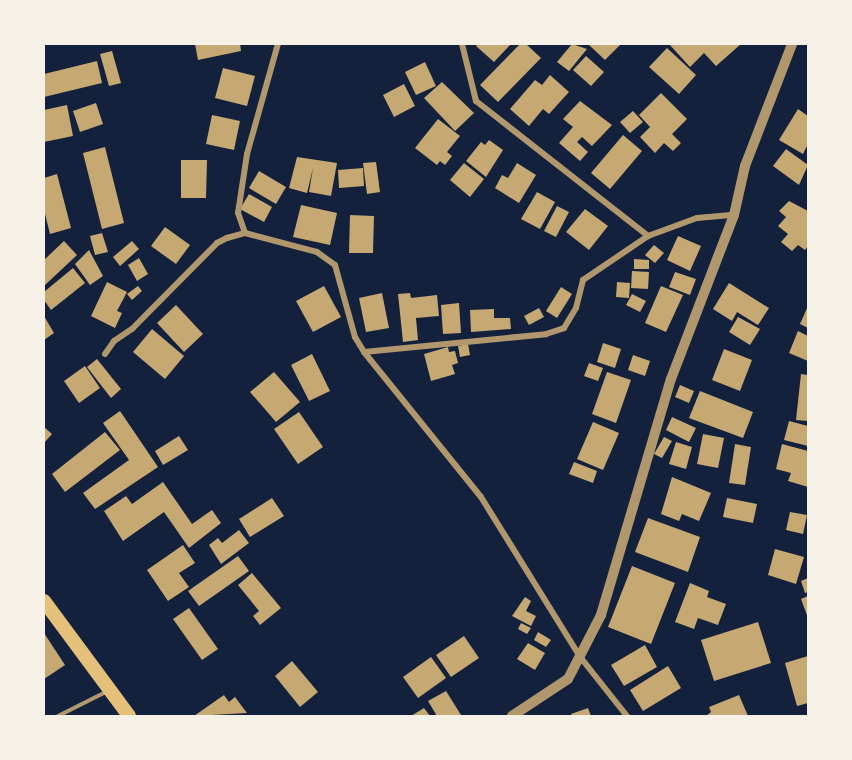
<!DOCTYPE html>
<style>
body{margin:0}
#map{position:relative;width:852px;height:760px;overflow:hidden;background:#14213d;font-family:"Asap Condensed",sans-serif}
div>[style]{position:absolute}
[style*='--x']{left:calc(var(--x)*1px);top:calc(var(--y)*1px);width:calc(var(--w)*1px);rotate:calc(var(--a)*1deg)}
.building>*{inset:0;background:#c6a872}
.service>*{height:4px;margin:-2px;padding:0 2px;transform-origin:2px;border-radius:2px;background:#b1986c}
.minor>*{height:6px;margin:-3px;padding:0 3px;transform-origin:3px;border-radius:3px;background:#b1986c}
.tertiary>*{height:10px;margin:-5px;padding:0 5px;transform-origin:5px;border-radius:5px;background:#b1986c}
.primary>*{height:14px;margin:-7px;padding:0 7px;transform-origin:7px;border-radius:7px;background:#e5c07b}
span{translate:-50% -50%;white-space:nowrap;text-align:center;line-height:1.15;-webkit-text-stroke:6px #f6f1e7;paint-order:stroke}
.frame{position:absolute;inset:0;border:45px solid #f6f1e7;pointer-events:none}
</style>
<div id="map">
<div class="building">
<div style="clip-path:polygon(195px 44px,240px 44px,241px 51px,198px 60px)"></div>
<div style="clip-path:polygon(478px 44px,511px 44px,494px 62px,476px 46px)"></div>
<div style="clip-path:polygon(520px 44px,526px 44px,541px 58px,498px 102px,480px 85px)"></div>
<div style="clip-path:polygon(572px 44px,587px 49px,569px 71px,557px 62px)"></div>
<div style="clip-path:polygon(588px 44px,618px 44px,620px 45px,605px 60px)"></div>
<div style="clip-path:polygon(669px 44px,741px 44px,716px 66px,704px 53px,690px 67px)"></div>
<div style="clip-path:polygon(667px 48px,696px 75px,679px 94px,649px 67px)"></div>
<div style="clip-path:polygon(112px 51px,121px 83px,109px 86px,100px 54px)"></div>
<div style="clip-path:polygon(586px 56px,604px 72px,591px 86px,573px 70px)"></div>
<div style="clip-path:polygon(97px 61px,102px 83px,44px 97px,44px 74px)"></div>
<div style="clip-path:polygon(425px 62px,436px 86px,416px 95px,405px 72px)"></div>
<div style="clip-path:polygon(223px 68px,255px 76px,247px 106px,215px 98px)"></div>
<div style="clip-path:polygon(550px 75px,569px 92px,549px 114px,543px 109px,529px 126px,510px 109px,535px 80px,542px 85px)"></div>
<div style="clip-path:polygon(442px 82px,474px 113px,455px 131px,424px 98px)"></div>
<div style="clip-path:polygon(404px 84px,415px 106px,394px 117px,383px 95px)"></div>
<div style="clip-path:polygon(661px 93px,687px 119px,672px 134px,681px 143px,673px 151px,664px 143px,655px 153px,640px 137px,650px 127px,639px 115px)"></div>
<div style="clip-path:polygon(580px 101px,612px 125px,592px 146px,582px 137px,577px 142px,588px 152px,580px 161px,559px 143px,573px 127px,563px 119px)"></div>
<div style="clip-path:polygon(96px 103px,103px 124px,80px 132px,73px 111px)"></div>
<div style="clip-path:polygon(67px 105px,73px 136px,44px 142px,44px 110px)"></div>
<div style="clip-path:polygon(798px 109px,808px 116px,808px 144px,803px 154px,779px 140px)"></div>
<div style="clip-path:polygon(633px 111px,643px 122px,630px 133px,620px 122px)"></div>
<div style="clip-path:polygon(212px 115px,240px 121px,234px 150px,206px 144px)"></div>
<div style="clip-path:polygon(438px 119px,460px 136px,447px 152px,452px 156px,445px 165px,440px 161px,437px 165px,415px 148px)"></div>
<div style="clip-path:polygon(623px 135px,642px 151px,610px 189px,591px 173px)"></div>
<div style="clip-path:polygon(489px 140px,503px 150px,486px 177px,466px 161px,481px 142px,485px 145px)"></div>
<div style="clip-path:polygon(105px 147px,124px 223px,102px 229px,83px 153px)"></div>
<div style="clip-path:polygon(786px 149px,808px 165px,799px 185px,773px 166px)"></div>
<div style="clip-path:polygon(297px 157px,337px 163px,331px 196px,309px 192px,313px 168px,307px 193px,289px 188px)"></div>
<div style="clip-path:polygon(181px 160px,207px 160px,206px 198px,181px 198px)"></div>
<div style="clip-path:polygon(376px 162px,380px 192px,367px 194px,363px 163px)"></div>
<div style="clip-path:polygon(464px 163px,484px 179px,470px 197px,450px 180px)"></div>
<div style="clip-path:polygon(517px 163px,536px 175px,519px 203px,495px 188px,502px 175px,508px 178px)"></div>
<div style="clip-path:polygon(363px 168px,364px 186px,339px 188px,338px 170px)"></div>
<div style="clip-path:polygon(259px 171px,286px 187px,276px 204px,249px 188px)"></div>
<div style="clip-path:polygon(57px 174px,71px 228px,50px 234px,44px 210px,44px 178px)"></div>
<div style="clip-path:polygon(537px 192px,555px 202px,540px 229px,521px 219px)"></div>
<div style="clip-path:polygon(249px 194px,272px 207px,264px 222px,240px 209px)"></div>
<div style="clip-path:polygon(789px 201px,808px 211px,808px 246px,805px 250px,798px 245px,792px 251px,781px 242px,788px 234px,778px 226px,786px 217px,779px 211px)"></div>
<div style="clip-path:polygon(301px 205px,337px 213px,330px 245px,293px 237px)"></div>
<div style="clip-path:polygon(557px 206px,569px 212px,556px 237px,544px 231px)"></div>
<div style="clip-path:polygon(585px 209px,608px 226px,589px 250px,566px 232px)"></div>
<div style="clip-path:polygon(350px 215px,374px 216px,373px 253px,349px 253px)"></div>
<div style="clip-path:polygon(165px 227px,190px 245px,176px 264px,151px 246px)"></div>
<div style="clip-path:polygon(102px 233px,108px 252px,95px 255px,90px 236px)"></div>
<div style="clip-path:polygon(678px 236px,701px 246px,690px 271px,667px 260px)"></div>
<div style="clip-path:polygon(64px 241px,77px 255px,44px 286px,44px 260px)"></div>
<div style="clip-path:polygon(132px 241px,139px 249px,120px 266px,113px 257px)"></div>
<div style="clip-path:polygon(654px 245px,664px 253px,655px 263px,645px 255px)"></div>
<div style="clip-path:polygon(89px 250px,103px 276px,90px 285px,75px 264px)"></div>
<div style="clip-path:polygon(139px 258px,148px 274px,137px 281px,128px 265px)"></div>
<div style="clip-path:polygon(634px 259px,649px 260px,649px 269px,634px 269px)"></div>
<div style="clip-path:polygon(73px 268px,85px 283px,51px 310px,44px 300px,44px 292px)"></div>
<div style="clip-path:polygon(632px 271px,649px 272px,648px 289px,631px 288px)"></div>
<div style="clip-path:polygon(675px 272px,696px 279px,690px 295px,669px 287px)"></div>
<div style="clip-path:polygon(107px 282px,127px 292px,117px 311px,122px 313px,115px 328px,91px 316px)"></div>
<div style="clip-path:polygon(617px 282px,630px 283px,629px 298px,616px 297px)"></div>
<div style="clip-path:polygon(729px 283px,769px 308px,758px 325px,737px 312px,732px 321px,713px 309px)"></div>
<div style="clip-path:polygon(138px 286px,142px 291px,132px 300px,127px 294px)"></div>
<div style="clip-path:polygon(324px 286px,341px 317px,313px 332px,296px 301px)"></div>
<div style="clip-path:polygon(661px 286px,683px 295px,666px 332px,645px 323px)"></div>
<div style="clip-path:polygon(561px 287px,572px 294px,557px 318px,546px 311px)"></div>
<div style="clip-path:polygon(382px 293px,389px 328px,366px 332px,359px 298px)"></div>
<div style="clip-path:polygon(410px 293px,411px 298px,437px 295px,439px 316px,416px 318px,418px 340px,403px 342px,398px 294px)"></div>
<div style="clip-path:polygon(632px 294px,646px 301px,640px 312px,626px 305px)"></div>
<div style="clip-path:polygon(459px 303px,461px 333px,443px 334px,441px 305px)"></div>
<div style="clip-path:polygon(176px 305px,203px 334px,184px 352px,157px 323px)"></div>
<div style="clip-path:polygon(808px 306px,808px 328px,800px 324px)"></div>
<div style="clip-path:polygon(539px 308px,544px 317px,529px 325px,524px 316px)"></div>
<div style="clip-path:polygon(494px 309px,494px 318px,510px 318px,511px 329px,471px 332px,470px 310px)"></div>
<div style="clip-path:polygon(44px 316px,54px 333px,44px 340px)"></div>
<div style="clip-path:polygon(738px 317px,760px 329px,750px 345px,729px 332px)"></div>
<div style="clip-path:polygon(152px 329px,184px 356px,165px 379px,133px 352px)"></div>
<div style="clip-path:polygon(798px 331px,808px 336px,808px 361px,789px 353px)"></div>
<div style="clip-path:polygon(603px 343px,621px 349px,615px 368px,597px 362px)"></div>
<div style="clip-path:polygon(468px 344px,470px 355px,460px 357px,458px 346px)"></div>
<div style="clip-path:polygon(448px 347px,449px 352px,455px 351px,458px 363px,452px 365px,455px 374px,431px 381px,424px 354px)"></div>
<div style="clip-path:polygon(724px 349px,752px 360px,740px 391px,712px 380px)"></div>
<div style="clip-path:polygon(312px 354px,330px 391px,309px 401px,291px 365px)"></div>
<div style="clip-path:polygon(633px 355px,650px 361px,645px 376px,628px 370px)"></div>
<div style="clip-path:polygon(97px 359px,121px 389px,111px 398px,87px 367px)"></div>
<div style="clip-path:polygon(589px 363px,603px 368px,598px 381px,584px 376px)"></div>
<div style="clip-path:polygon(85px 366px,100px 388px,79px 403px,64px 381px)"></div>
<div style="clip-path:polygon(274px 372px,300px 402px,276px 422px,250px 392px)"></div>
<div style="clip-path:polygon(607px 372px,631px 380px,616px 423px,592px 414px)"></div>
<div style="clip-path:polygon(801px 374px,808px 375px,808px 421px,796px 420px)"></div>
<div style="clip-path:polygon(680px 385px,694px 391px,689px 403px,675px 397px)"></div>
<div style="clip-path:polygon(700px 391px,753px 412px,743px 438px,689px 418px)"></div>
<div style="clip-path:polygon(120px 411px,158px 467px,95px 509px,83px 493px,129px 460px,103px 423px)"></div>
<div style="clip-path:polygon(299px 412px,323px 447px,298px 464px,274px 429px)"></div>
<div style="clip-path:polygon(672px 417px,696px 428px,689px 442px,666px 430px)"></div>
<div style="clip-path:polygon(789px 421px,808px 426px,808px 446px,784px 440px)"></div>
<div style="clip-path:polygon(593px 422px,619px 433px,603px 470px,577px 459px)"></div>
<div style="clip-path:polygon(44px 427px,52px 434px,44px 443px)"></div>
<div style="clip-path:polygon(105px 432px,120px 450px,65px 492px,52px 474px)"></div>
<div style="clip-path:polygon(703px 434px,724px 438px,718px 468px,697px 464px)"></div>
<div style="clip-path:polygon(179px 436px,188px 450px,163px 465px,155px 451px)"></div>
<div style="clip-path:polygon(664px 437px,672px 441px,662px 458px,654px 454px)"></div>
<div style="clip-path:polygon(676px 442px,692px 447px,686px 469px,669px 464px)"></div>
<div style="clip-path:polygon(735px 444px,751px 447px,745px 485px,729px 483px)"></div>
<div style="clip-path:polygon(782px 444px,808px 451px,808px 487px,788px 481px,791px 473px,776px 469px)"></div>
<div style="clip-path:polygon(574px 462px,597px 471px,593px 483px,569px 474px)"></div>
<div style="clip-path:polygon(672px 477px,711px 493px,699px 521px,682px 514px,679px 521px,661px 514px)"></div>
<div style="clip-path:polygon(163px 482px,192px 524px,212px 510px,221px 523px,189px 548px,164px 512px,123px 541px,104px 511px,126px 496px,132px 504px)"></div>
<div style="clip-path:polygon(272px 498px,284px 516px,250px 537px,239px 519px)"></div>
<div style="clip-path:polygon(727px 498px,757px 504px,753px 523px,723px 517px)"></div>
<div style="clip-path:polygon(790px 512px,807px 515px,803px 534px,786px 530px)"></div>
<div style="clip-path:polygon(648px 518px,700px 537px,688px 572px,635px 552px)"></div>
<div style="clip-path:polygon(239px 530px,249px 543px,221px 564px,209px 545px,218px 538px,222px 543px)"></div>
<div style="clip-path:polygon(183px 545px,195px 563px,179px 573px,189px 587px,168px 601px,147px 570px)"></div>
<div style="clip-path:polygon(775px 549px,804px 557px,796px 584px,768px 575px)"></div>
<div style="clip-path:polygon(238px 556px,249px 571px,199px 606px,188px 591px)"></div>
<div style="clip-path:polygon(632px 566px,675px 583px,651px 644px,608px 627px)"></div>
<div style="clip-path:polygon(252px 573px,281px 608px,260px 625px,253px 616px,259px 611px,238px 585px)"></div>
<div style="clip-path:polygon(808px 578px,808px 592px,805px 593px,801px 581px)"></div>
<div style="clip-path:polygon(690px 583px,709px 591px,707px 597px,726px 604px,718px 625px,698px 618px,694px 629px,675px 622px)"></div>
<div style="clip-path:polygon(808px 596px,808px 618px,801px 599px)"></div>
<div style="clip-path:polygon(525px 597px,531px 601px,526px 611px,536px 616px,531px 626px,512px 616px)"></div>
<div style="clip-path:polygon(189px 608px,218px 649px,202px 660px,173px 619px)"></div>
<div style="clip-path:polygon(758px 622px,771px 663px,714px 681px,701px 640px)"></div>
<div style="clip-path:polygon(521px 623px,531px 628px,527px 634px,518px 629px)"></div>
<div style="clip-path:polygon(538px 632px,551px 640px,546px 647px,534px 640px)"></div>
<div style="clip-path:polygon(44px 633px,65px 665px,44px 679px)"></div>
<div style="clip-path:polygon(464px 636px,479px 658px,451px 677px,436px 655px)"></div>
<div style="clip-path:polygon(528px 643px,545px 653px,535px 670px,517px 659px)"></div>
<div style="clip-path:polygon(645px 645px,657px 667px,624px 686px,611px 665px)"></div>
<div style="clip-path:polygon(808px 656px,808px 703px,797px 706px,785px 663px)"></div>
<div style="clip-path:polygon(431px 657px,446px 678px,418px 698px,403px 677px)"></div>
<div style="clip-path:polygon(292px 661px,318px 692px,300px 707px,275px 676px)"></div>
<div style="clip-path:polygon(668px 666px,681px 688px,643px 711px,630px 690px)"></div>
<div style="clip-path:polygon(446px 691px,461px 715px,458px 716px,437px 716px,428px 701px)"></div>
<div style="clip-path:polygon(224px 695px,229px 702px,235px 697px,247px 713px,194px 716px)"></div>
<div style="clip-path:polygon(739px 695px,748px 716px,706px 716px,711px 712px,709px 707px)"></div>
<div style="clip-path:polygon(424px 708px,430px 716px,411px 716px)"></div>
<div style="clip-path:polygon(588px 708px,591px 716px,572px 716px,571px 714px)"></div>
</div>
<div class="service">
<div style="--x:58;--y:716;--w:54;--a:-26.6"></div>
</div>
<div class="minor">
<div style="--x:462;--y:44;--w:59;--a:76.2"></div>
<div style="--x:476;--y:101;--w:219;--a:38.1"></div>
<div style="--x:245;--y:233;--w:21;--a:-109"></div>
<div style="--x:238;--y:213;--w:60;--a:-81.3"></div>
<div style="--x:247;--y:154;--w:114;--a:-74.3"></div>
<div style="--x:364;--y:352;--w:183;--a:-5.6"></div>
<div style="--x:546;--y:334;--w:19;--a:-18"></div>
<div style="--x:564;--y:328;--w:23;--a:-59"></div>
<div style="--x:576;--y:308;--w:29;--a:-76"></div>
<div style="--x:583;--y:280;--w:78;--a:-34.1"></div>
<div style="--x:648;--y:236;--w:52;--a:-20.2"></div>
<div style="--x:697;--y:218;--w:37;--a:-5"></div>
<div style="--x:105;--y:354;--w:16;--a:-55"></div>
<div style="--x:114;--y:341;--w:22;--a:-34"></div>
<div style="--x:132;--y:329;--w:121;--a:-45.3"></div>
<div style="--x:217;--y:243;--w:11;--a:-27"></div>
<div style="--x:227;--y:238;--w:19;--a:-16"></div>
<div style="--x:245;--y:233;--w:74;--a:14.8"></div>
<div style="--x:317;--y:252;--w:22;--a:36"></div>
<div style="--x:335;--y:265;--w:75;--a:74.5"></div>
<div style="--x:355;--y:337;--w:17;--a:59"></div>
<div style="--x:364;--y:352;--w:186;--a:51.1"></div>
<div style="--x:481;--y:497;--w:190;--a:58.2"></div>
<div style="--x:581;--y:658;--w:74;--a:51.6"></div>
</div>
<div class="tertiary">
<div style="--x:512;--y:716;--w:67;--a:-33.5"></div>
<div style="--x:568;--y:679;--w:72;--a:-62.7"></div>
<div style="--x:601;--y:615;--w:246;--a:-73.5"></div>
<div style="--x:671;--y:379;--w:176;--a:-69"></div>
<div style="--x:734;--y:215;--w:50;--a:-77.3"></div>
<div style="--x:745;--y:166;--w:131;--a:-68.9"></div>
</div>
<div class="primary">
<div style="--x:44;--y:601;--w:143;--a:53.5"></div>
</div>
<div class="frame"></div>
</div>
